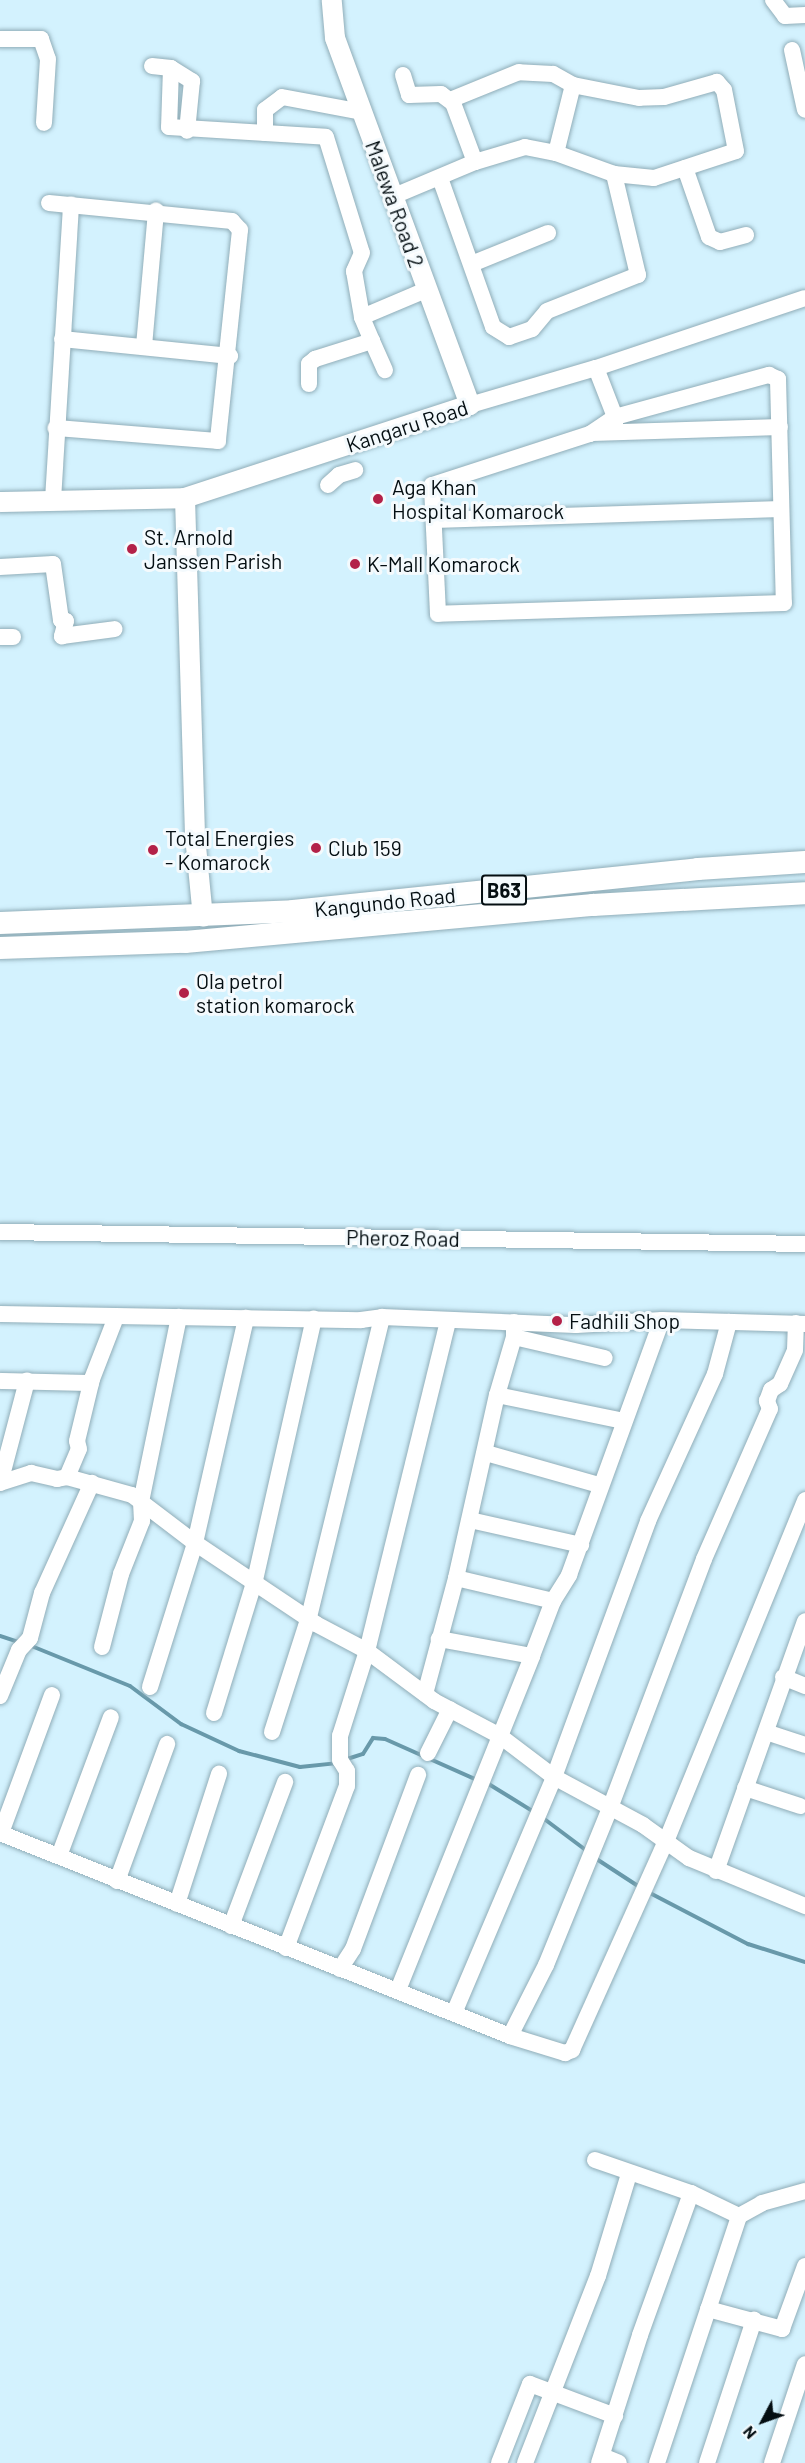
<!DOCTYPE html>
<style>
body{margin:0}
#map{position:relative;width:805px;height:2463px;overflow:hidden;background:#d3f2fe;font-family:Barlow,sans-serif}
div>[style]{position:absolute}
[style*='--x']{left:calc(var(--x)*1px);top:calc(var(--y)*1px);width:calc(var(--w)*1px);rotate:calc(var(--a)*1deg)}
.stream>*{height:4px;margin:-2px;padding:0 2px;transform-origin:2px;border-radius:2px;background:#6899aa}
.roads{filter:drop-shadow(0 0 2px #90adb8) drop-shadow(0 0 2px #90adb8)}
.minor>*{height:16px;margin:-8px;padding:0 8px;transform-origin:8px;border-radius:8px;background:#fff}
.major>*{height:20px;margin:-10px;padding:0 10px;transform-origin:10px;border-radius:10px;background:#fff}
.highway>*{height:22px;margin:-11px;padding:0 11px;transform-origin:11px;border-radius:11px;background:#fff}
.dots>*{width:16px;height:16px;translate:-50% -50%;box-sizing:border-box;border:3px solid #f4fafd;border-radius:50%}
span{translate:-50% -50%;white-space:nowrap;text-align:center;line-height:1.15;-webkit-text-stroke:6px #f4fafd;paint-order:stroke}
.shield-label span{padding:2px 4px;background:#f4fafd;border:2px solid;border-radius:4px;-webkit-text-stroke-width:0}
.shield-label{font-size:20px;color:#040e12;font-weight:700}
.street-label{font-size:21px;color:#040e12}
.poi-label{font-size:21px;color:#040e12}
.left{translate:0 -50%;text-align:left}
.north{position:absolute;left:733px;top:2391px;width:60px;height:60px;-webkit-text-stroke:4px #f4fafd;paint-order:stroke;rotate:229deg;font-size:16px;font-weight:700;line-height:24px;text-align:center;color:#040e12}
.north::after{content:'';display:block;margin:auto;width:21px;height:27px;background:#040e12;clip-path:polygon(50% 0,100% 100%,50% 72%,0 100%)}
</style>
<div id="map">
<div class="stream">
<div style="--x:0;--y:1636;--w:19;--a:18"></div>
<div style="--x:29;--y:1645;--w:109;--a:22.1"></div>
<div style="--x:130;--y:1686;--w:64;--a:36.7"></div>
<div style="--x:181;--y:1724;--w:64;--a:25"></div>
<div style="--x:239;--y:1751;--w:63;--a:14.7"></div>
<div style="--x:300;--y:1767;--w:37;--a:-6"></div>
<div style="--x:344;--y:1760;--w:20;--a:-18"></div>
<div style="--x:363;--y:1754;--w:19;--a:-58"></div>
<div style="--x:373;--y:1738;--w:12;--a:5"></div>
<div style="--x:385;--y:1739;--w:101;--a:24"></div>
<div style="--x:487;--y:1783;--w:55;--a:31.7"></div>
<div style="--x:543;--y:1818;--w:55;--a:36.9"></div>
<div style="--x:595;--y:1858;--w:55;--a:33.1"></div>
<div style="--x:648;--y:1892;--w:113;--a:27.5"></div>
<div style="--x:748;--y:1944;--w:60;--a:17.5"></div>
</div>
<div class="roads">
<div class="minor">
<div style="--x:773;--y:0;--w:20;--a:53"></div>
<div style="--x:785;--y:16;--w:20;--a:-3"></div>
<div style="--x:0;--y:39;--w:41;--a:0"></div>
<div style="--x:41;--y:39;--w:21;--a:71"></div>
<div style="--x:48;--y:59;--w:64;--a:93.6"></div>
<div style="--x:792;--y:50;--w:61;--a:77.8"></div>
<div style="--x:152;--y:66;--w:19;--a:6"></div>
<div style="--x:171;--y:68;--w:25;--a:32"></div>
<div style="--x:192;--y:81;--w:50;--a:95.7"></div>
<div style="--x:171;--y:68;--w:59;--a:91.9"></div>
<div style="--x:169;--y:127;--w:157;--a:3.6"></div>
<div style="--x:326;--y:137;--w:121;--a:72.8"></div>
<div style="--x:362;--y:253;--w:20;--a:114"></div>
<div style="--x:354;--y:271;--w:47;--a:80.1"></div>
<div style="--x:403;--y:75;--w:21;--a:73"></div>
<div style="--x:409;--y:95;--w:32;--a:-2"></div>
<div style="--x:441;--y:94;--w:15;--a:37"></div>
<div style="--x:453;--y:103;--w:63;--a:69.6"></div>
<div style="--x:265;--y:133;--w:23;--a:-90"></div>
<div style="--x:265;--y:110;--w:21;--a:-37"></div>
<div style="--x:282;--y:97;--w:81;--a:10.6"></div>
<div style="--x:556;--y:153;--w:70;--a:-76"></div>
<div style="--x:685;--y:168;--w:73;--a:70.8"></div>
<div style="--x:709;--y:237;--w:12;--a:24"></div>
<div style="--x:720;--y:242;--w:27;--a:-15"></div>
<div style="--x:440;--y:178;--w:158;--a:70.4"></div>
<div style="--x:493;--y:327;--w:19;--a:32"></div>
<div style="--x:509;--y:337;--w:24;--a:-19"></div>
<div style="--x:532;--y:329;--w:23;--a:-50"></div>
<div style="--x:547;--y:311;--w:98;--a:-21.6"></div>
<div style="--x:638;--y:275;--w:104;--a:-103.4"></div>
<div style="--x:394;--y:196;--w:88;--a:-22.8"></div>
<div style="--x:475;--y:162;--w:52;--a:-16.7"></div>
<div style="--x:525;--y:147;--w:32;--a:11"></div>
<div style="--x:556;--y:153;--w:62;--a:19.9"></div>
<div style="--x:614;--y:174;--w:40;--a:5.7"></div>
<div style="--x:654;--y:178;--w:86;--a:-18.2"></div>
<div style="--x:736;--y:151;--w:62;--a:-101.1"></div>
<div style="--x:724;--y:90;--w:11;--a:-131"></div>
<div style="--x:717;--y:82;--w:55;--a:164.2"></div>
<div style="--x:664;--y:97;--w:25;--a:178"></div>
<div style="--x:639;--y:98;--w:67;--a:-168.9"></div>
<div style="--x:573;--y:85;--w:23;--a:-151"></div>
<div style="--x:553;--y:74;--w:34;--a:-177"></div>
<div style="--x:519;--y:72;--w:74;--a:157.9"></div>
<div style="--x:49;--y:203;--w:184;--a:5.6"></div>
<div style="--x:232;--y:221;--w:12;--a:48"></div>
<div style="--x:240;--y:230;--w:212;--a:96"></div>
<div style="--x:218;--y:441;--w:163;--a:-175.4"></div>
<div style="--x:474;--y:263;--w:80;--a:-22.1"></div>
<div style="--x:62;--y:339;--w:169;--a:5.8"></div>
<div style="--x:372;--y:341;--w:32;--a:66"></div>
<div style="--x:144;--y:346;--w:136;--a:-84.9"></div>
<div style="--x:596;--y:368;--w:53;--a:68.8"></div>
<div style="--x:615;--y:417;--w:9;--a:90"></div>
<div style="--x:769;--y:375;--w:10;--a:24"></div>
<div style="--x:778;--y:379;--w:224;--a:88.5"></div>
<div style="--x:784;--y:603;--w:346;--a:178.2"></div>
<div style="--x:438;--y:614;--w:129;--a:-92.7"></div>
<div style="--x:432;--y:485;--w:166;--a:-17.9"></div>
<div style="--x:590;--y:434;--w:30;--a:-34"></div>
<div style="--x:615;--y:417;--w:160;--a:-15.3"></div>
<div style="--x:309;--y:384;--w:20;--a:-90"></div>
<div style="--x:309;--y:364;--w:8;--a:-40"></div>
<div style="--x:315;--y:359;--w:60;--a:-17.5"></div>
<div style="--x:372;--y:341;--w:26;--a:-113"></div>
<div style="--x:362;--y:317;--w:69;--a:-22.9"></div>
<div style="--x:470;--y:405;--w:131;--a:-16.4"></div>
<div style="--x:596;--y:368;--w:220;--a:-18.5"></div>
<div style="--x:592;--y:433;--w:188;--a:-1.8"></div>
<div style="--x:328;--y:485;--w:15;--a:-42"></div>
<div style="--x:339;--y:475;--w:17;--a:-17"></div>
<div style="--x:53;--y:500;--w:296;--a:-86.5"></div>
<div style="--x:434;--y:520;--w:347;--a:-1.8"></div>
<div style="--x:0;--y:567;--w:53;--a:-3.2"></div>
<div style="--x:53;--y:564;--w:57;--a:81.9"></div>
<div style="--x:61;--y:620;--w:5;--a:11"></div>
<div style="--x:66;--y:621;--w:16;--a:105"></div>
<div style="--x:62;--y:636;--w:53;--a:-7.5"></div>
<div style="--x:0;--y:637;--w:13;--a:0"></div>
<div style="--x:0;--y:1232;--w:805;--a:0.85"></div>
<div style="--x:0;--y:1314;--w:361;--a:1"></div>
<div style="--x:361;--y:1320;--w:21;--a:-8"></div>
<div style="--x:382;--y:1317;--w:194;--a:2.4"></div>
<div style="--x:576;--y:1325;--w:86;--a:-3.3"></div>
<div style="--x:662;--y:1320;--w:143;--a:1.6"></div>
<div style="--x:514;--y:1337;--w:93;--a:13"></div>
<div style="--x:0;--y:1381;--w:91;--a:1.3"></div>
<div style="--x:497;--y:1395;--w:130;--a:11.6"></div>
<div style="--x:486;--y:1453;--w:117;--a:15.8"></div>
<div style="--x:67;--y:1477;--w:67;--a:15.5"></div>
<div style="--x:132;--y:1495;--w:79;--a:37.3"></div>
<div style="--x:195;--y:1543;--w:231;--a:-77.2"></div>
<div style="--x:0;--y:1483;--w:33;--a:-18"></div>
<div style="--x:31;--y:1473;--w:27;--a:13"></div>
<div style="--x:57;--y:1479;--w:10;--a:-11"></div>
<div style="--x:67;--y:1477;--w:30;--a:-67"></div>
<div style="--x:79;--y:1449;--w:8;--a:-104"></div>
<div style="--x:77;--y:1441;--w:64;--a:-76.4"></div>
<div style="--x:92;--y:1379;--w:66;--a:-68.8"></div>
<div style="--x:0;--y:1483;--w:106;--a:-75.2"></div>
<div style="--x:470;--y:1520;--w:114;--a:12.7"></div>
<div style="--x:456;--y:1578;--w:100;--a:13.3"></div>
<div style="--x:553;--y:1601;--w:31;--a:-58"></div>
<div style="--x:569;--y:1575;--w:271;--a:-70"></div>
<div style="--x:102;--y:1647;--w:75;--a:-75.4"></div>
<div style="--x:121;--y:1574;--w:57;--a:-68.4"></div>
<div style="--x:142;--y:1521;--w:19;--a:-93"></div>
<div style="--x:141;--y:1502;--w:189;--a:-78.4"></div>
<div style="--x:532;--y:1656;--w:59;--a:-69.1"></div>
<div style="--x:783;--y:1677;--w:24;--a:22"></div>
<div style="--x:150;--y:1687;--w:151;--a:-72.6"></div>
<div style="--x:195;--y:1543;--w:146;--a:33.8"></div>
<div style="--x:316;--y:1624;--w:58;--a:27.9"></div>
<div style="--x:367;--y:1651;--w:84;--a:36.7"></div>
<div style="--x:434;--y:1701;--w:75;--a:27.9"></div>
<div style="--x:500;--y:1736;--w:68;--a:37.2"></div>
<div style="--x:554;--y:1777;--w:101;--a:28.3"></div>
<div style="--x:643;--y:1825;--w:57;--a:35.7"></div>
<div style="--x:689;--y:1858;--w:126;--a:22.5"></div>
<div style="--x:425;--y:1694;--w:120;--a:-75"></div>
<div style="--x:456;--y:1578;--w:188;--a:-77.4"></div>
<div style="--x:497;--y:1395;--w:60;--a:-73.7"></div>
<div style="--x:514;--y:1337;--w:15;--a:-90"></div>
<div style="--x:0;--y:1696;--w:50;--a:-67.6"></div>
<div style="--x:19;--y:1650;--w:16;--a:-47"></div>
<div style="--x:30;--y:1638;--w:47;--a:-75.1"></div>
<div style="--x:42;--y:1593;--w:121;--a:-65.6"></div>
<div style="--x:214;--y:1713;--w:139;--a:-72.9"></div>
<div style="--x:255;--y:1580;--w:268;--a:-77.3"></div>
<div style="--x:272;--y:1732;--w:121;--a:-72.2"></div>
<div style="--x:309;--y:1617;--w:309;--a:-76.3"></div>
<div style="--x:766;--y:1732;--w:41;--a:18.4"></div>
<div style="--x:428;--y:1753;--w:49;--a:-63.4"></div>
<div style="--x:745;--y:1788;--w:58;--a:18.1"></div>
<div style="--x:0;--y:1833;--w:549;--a:21.7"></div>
<div style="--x:510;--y:2036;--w:58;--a:17.2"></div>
<div style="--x:565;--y:2053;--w:8;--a:-23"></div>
<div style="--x:572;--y:2050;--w:231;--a:-65.8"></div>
<div style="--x:667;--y:1839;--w:366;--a:-67.8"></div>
<div style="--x:1;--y:1833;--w:147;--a:-69.7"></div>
<div style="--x:59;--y:1856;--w:148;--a:-69.5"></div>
<div style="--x:716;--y:1871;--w:265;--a:-70.4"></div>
<div style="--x:117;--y:1881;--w:146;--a:-69.9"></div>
<div style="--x:177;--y:1904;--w:137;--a:-72.1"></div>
<div style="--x:231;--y:1926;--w:154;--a:-69.4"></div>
<div style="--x:286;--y:1948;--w:173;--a:-69.4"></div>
<div style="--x:347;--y:1786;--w:15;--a:-90"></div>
<div style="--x:347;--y:1771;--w:13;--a:-122"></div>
<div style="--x:340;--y:1760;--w:24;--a:-90"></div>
<div style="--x:340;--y:1736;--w:89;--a:-72.4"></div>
<div style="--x:367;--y:1651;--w:339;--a:-76.2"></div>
<div style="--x:340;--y:1969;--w:24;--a:-57"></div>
<div style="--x:353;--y:1949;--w:186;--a:-69.5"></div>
<div style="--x:398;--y:1990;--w:360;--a:-68.1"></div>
<div style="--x:532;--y:1656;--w:95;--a:-169.6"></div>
<div style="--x:454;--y:2013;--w:256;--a:-67"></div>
<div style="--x:554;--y:1777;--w:273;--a:-69.8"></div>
<div style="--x:648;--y:1521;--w:162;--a:-65.5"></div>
<div style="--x:715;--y:1374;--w:54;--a:-74.9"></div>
<div style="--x:510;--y:2036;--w:80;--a:-63.1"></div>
<div style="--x:546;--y:1965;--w:170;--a:-67.8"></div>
<div style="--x:610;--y:1808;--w:266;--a:-69.3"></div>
<div style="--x:704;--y:1559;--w:164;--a:-66.3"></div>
<div style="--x:770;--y:1409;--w:9;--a:-111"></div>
<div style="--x:767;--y:1401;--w:12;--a:-70"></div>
<div style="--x:771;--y:1390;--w:11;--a:-34"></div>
<div style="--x:780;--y:1384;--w:37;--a:-66"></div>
<div style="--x:795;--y:1350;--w:27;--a:-88"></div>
<div style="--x:595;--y:2160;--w:102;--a:19"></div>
<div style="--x:691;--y:2193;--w:53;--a:25.6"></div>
<div style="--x:708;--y:2309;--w:77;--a:15.1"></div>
<div style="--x:782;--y:2329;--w:67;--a:-69.9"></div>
<div style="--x:602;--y:2456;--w:18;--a:22"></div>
<div style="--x:499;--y:2463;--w:85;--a:-68.6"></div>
<div style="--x:530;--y:2384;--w:91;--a:20.6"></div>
<div style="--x:525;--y:2463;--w:201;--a:-68.7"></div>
<div style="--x:598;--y:2276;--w:107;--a:-73.1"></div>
<div style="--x:599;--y:2463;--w:134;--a:-72.2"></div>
<div style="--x:640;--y:2335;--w:151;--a:-70.2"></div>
<div style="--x:657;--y:2463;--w:260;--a:-71.6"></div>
<div style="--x:739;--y:2216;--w:26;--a:-29"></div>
<div style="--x:762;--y:2203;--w:45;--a:-15.6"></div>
<div style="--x:707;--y:2463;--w:151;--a:-71.8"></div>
<div style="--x:772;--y:2463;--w:104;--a:-71.6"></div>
</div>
<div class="major">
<div style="--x:185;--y:498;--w:338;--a:88.3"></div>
<div style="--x:195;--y:836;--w:81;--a:84.4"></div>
<div style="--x:0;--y:502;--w:185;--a:-1.2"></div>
<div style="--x:185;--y:498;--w:300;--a:-18.1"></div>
<div style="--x:470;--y:405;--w:391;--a:-110.2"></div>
<div style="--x:335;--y:38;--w:38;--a:-95"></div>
</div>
<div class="highway">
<div style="--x:0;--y:923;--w:293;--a:-2.3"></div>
<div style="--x:293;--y:911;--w:407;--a:-5.9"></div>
<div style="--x:698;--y:869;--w:107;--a:-3.7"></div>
<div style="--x:0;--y:948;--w:185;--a:-1.9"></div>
<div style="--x:185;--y:942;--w:410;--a:-5.2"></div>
<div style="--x:593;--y:905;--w:212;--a:-3.2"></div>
</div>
</div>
<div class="dots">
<div style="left:378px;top:499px;background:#b32148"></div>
<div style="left:132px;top:549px;background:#b32148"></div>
<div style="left:355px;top:564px;background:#b32148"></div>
<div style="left:316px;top:848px;background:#b32148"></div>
<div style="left:153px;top:850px;background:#b32148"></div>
<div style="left:184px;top:993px;background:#b32148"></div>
<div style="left:557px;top:1321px;background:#b32148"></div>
</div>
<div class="shield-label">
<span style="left:504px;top:890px">B63</span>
</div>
<div class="street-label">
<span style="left:395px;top:204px;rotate:70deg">Malewa Road 2</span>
<span style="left:407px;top:426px;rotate:-18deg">Kangaru Road</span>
<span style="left:385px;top:902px;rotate:-6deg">Kangundo Road</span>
<span style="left:403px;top:1238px;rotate:1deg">Pheroz Road</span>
</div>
<div class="poi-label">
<span class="left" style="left:392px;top:499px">Aga Khan<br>Hospital Komarock</span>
<span class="left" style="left:144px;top:549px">St. Arnold<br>Janssen Parish</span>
<span class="left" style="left:367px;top:564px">K-Mall Komarock</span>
<span class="left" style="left:165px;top:850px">Total Energies<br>- Komarock</span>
<span class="left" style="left:328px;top:848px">Club 159</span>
<span class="left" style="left:196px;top:993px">Ola petrol<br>station komarock</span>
<span class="left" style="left:569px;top:1321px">Fadhili Shop</span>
</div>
<div class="north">N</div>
</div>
